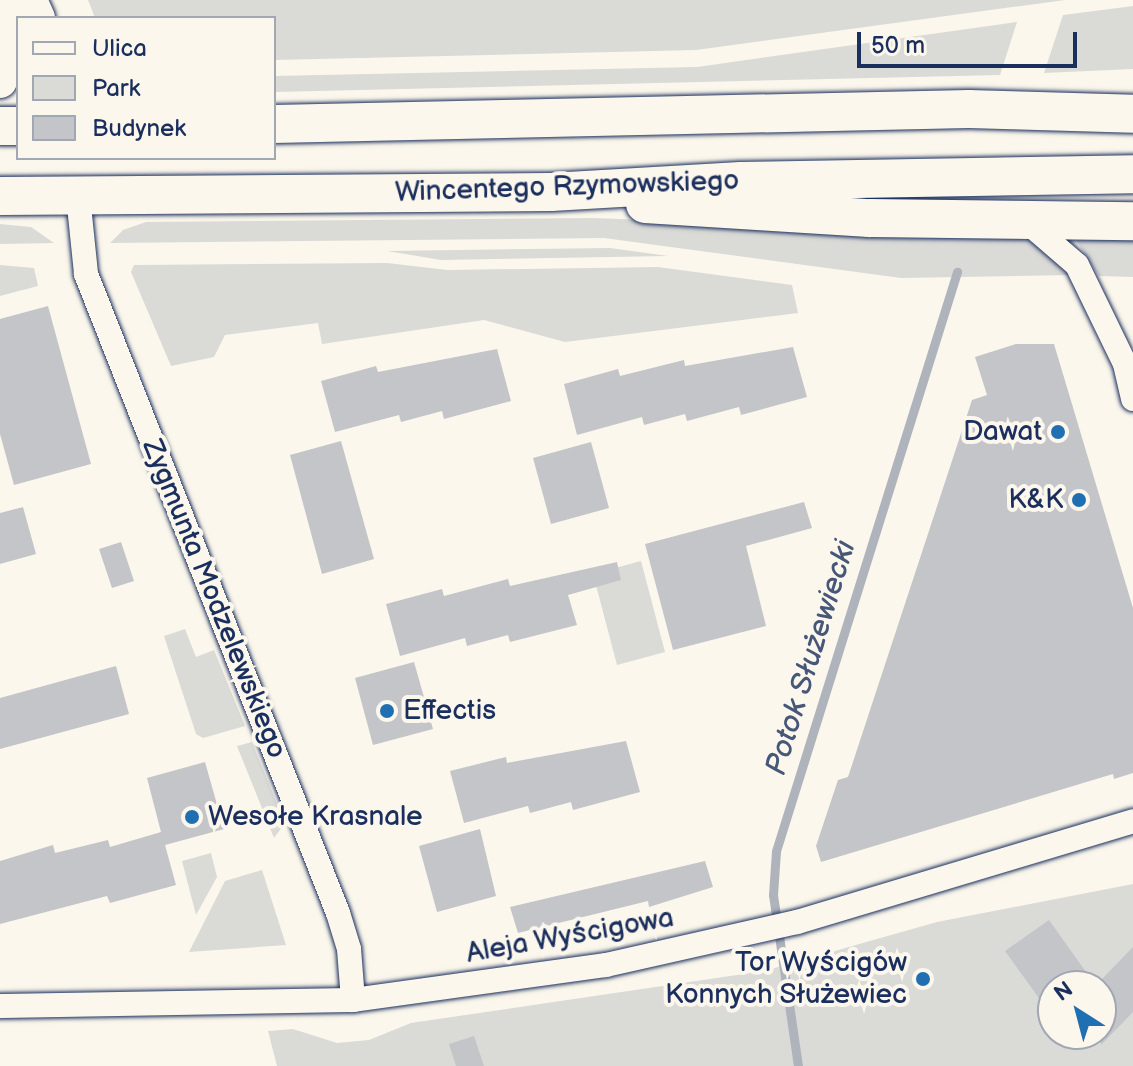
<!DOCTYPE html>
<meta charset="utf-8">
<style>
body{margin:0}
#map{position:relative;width:1133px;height:1066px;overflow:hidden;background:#fbf7ec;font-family:"Balsamiq Sans",sans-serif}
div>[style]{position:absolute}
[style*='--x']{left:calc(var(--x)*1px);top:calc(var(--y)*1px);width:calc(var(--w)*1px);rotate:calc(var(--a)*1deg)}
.green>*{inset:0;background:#dadad7}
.stream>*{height:9px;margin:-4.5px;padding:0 4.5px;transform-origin:4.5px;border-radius:4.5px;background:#afb3bb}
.building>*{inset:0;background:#c3c5c9}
.roads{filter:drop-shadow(0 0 2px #1b2f5e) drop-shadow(0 0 2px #1b2f5e)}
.street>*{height:24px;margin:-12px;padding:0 12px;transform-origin:12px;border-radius:12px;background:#fbf7ec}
.secondary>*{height:34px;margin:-17px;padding:0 17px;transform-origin:17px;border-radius:17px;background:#fbf7ec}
.primary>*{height:38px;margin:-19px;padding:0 19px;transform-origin:19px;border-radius:19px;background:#fbf7ec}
.dots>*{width:22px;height:22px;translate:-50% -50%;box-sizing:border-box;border:4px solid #fbf7ec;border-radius:50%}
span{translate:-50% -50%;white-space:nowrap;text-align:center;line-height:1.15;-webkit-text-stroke:8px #fbf7ec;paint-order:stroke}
.street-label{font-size:28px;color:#1b2f5e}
.poi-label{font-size:28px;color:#1b2f5e}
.right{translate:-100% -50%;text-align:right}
.left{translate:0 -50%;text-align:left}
.water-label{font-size:30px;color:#47577a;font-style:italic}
.legend{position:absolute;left:16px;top:16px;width:260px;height:144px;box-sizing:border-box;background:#fbf7ec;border:2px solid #a1a7b3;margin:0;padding:10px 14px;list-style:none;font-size:24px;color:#1b2f5e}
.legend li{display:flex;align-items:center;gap:16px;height:40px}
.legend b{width:40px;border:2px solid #a1a7b3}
.north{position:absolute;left:1037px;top:970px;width:80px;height:80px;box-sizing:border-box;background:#fbf7ec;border:2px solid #a1a7b3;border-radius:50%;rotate:324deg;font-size:22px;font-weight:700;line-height:32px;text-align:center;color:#1b2f5e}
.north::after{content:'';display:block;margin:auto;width:28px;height:36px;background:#1f6fb2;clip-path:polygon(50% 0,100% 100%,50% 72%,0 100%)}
.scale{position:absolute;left:857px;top:32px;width:220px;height:36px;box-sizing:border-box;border:4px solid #1b2f5e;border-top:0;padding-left:10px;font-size:24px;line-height:28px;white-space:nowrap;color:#1b2f5e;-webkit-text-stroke:6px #fbf7ec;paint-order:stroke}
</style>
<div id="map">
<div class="green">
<div style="clip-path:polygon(88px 0,1065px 0,696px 50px,274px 60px,274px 18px,95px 18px)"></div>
<div style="clip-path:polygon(1133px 6px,1133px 69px,1044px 73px,1063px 15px)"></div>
<div style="clip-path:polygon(1017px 22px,1000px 75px,274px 92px,274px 76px,697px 67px)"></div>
<div style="clip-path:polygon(594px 218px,1010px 234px,1037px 244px,1069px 275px,901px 278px,604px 238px,110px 243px,123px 230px,146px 222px)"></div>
<div style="clip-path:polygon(0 224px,31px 227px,54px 243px,0 244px)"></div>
<div style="clip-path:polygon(1133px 235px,1133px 277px,1099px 276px,1076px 240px)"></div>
<div style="clip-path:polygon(610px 248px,668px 256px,441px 260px,387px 251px)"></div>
<div style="clip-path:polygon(387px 263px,447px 270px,658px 267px,792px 285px,798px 313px,565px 342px,484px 320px,322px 344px,318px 323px,225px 335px,214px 357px,171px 366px,131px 272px,134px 265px)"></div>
<div style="clip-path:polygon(0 265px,34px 268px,38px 286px,0 296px)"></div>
<div style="clip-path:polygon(641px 561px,665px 652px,617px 665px,593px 574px)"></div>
<div style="clip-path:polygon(185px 629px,196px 657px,214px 650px,245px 726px,203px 738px,196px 734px,164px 636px)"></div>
<div style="clip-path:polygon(252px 742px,285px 823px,274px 838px,237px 746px)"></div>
<div style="clip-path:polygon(211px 853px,217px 877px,196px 915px,182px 861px)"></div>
<div style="clip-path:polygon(262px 870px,286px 945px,189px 952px,225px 881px)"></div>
<div style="clip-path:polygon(evenodd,1133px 884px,1133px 1066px,277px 1066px,268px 1031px,293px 1029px,337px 1043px,369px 1040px,411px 1023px,764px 971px,937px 922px,1133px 884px,1053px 986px,1101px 986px,1101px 1034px,1053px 1034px,1053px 986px)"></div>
</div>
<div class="stream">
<div style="--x:798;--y:1066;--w:173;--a:-98.3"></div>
<div style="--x:773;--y:895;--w:44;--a:-86.1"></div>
<div style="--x:776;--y:851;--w:607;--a:-72.64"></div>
</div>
<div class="building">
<div style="clip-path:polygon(48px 306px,91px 464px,14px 485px,0 434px,0 319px)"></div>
<div style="clip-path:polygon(1016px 344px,1054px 344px,1133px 608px,1133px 773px,1114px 779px,1113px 774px,821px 862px,816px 846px,838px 780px,848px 777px,972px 400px,987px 395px,975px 357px)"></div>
<div style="clip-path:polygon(793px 347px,807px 397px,741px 415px,739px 407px,687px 421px,685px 414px,644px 425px,642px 417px,577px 435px,564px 384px,618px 369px,620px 376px,684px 360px,685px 366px)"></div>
<div style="clip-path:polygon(497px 349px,511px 401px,444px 419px,442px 411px,401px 422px,399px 415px,335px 432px,321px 381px,376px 366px,378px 372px)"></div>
<div style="clip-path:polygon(341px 441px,374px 559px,322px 574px,290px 455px)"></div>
<div style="clip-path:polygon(591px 442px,609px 508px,551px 524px,533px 458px)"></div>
<div style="clip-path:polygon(804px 502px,812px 528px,746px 546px,766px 626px,673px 650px,645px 544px)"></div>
<div style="clip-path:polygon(23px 507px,36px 554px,0 564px,0 513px)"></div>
<div style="clip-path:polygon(121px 542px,134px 581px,112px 588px,99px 549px)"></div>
<div style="clip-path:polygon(617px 562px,621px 580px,568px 595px,577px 625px,510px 642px,508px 635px,467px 646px,465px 638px,400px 656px,386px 604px,442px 589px,444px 596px,508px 579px,510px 586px)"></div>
<div style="clip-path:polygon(414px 662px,433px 729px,373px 745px,355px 678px)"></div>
<div style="clip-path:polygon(116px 666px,129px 714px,0 749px,0 698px)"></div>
<div style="clip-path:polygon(626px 741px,640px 792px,573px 810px,571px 802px,530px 813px,528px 806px,464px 823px,450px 771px,506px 757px,507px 763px)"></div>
<div style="clip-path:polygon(205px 762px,224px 829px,165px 845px,176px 885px,110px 903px,107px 896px,0 924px,0 861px,53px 845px,55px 853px,108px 840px,110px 847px,161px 832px,147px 778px)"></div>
<div style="clip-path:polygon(480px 829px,496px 896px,437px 912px,419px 846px)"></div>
<div style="clip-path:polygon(705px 861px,713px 887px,649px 907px,648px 901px,518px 933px,510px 907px)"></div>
<div style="clip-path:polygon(1049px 920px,1096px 986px,1053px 986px,1053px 993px,1041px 1001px,1005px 951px)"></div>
<div style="clip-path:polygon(1133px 947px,1133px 1012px,1101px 1045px,1101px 980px)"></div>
<div style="clip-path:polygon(474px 1036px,484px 1066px,456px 1066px,449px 1044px)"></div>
</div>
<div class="roads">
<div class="street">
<div style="--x:78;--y:196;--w:78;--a:84.1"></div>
<div style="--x:86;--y:274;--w:687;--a:68.48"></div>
<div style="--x:338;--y:913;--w:38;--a:73"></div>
<div style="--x:349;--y:949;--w:51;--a:85.5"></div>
<div style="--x:1026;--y:221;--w:67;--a:40.8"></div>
<div style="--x:1077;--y:265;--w:110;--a:64.1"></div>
<div style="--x:1125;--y:364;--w:36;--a:77"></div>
<div style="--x:0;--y:1006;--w:353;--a:-1"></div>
<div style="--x:353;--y:1000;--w:255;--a:-7.9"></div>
<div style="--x:606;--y:965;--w:196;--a:-12.7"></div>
<div style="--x:797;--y:922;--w:351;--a:-16.7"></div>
</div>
<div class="secondary">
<div style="--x:30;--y:0;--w:20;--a:66"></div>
<div style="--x:0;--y:81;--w:36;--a:-67"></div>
<div style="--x:14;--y:48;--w:48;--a:-95.9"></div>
</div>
<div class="primary">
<div style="--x:274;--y:124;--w:695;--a:-1.24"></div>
<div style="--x:969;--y:109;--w:164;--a:1.7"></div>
<div style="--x:0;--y:126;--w:18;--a:0"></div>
<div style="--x:0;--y:196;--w:551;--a:-0.42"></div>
<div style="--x:551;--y:192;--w:190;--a:-3.3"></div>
<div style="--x:741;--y:181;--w:392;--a:-1"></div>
<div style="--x:645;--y:204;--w:225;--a:3.6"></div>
<div style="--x:870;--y:218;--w:263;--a:0.7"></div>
</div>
</div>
<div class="dots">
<div style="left:1058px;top:432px;background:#1f6fb2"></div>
<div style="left:1079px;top:500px;background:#1f6fb2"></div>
<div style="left:387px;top:711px;background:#1f6fb2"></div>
<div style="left:192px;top:817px;background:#1f6fb2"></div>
<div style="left:923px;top:979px;background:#1f6fb2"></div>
</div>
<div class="street-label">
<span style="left:567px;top:187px;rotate:-2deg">Wincentego Rzymowskiego</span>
<span style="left:214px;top:599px;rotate:68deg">Zygmunta Modzelewskiego</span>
<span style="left:570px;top:936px;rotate:-10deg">Aleja Wyścigowa</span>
</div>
<div class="poi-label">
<span class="right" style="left:1042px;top:432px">Dawat</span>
<span class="right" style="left:1063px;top:500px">K&amp;K</span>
<span class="left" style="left:403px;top:711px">Effectis</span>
<span class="left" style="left:208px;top:817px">Wesołe Krasnale</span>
<span class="right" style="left:907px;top:979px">Tor Wyścigów<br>Konnych Służewiec</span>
</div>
<div class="water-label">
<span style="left:811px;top:658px;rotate:-73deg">Potok Służewiecki</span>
</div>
<ul class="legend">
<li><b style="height:10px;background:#fbf7ec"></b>Ulica</li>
<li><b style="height:22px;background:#dadad7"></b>Park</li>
<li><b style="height:22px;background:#c3c5c9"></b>Budynek</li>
</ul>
<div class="north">N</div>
<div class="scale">50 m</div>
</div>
